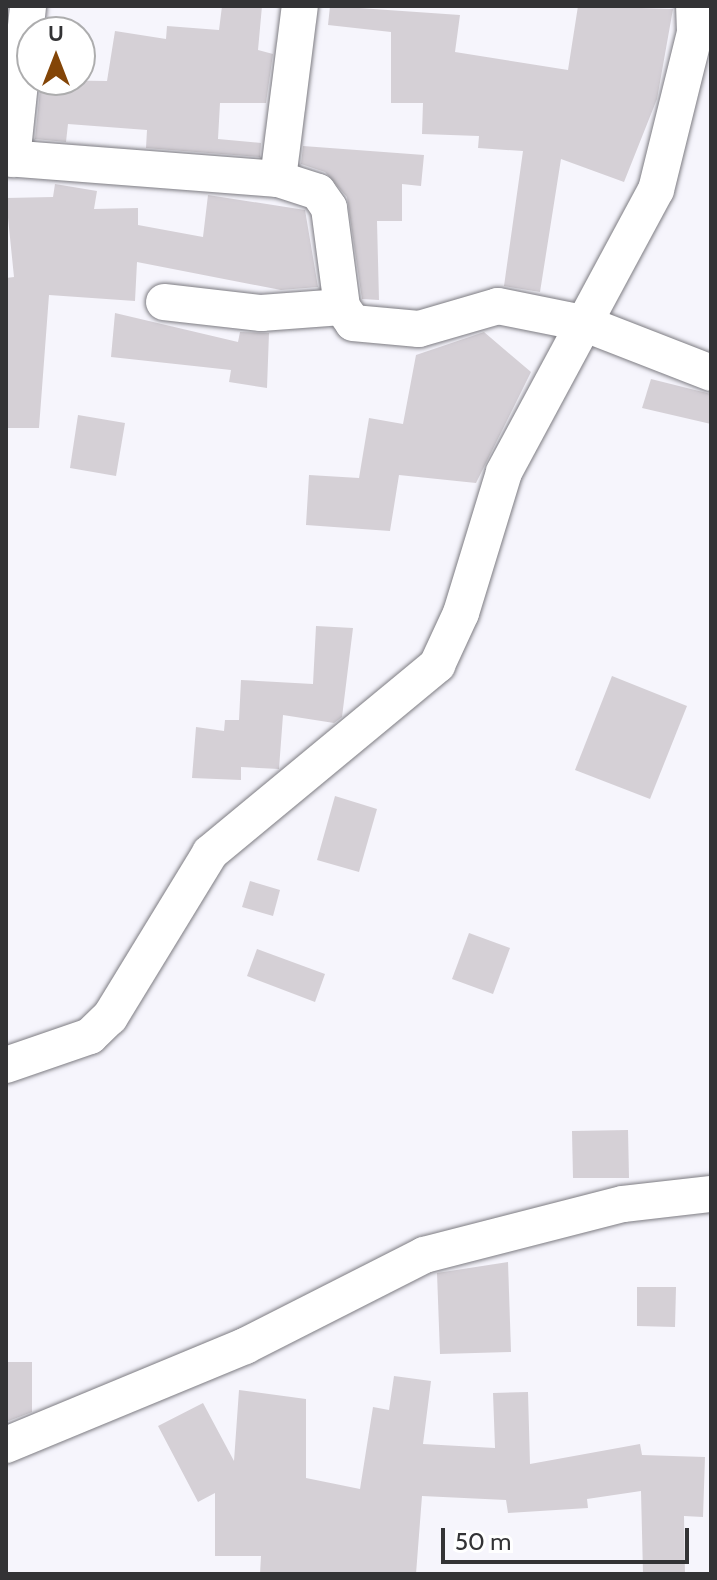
<!DOCTYPE html>
<style>
body{margin:0}
#map{position:relative;width:717px;height:1580px;overflow:hidden;background:#f6f5fc;font-family:Cabin,sans-serif}
div>[style]{position:absolute}
[style*='--x']{left:calc(var(--x)*1px);top:calc(var(--y)*1px);width:calc(var(--w)*1px);rotate:calc(var(--a)*1deg)}
.building>*{inset:0;background:#d5d0d6}
.roads{filter:drop-shadow(0 0 2px #7d7c82) drop-shadow(0 0 2px #7d7c82)}
.minor>*{height:36px;margin:-18px;padding:0 18px;transform-origin:18px;border-radius:18px;background:#fff}
span{translate:-50% -50%;white-space:nowrap;text-align:center;line-height:1.15;-webkit-text-stroke:7px #fff;paint-order:stroke}
.frame{position:absolute;inset:0;border:8px solid #333335;pointer-events:none}
.north{position:absolute;left:16px;top:16px;width:80px;height:80px;box-sizing:border-box;background:#fff;border:2px solid #adadae;border-radius:50%;rotate:0deg;font-size:22px;font-weight:700;line-height:32px;text-align:center;color:#333335}
.north::after{content:'';display:block;margin:auto;width:28px;height:36px;background:#834507;clip-path:polygon(50% 0,100% 100%,50% 72%,0 100%)}
.scale{position:absolute;left:441px;top:1528px;width:248px;height:36px;box-sizing:border-box;border:4px solid #333335;border-top:0;padding-left:10px;font-size:24px;line-height:28px;white-space:nowrap;color:#333335;-webkit-text-stroke:6px #fff;paint-order:stroke}
</style>
<div id="map">
<div class="building">
<div style="clip-path:polygon(222px 6px,262px 6px,258px 50px,273px 54px,266px 103px,220px 103px,218px 139px,261px 143px,260px 157px,146px 148px,147px 130px,68px 124px,66px 142px,35px 139px,41px 80px,107px 81px,115px 31px,166px 39px,167px 26px,219px 30px)"></div>
<div style="clip-path:polygon(330px 6px,460px 15px,455px 52px,568px 70px,578px 6px,673px 9px,657px 99px,624px 182px,561px 159px,540px 292px,504px 286px,523px 151px,478px 148px,479px 136px,422px 134px,423px 103px,391px 103px,391px 32px,328px 25px)"></div>
<div style="clip-path:polygon(303px 146px,424px 155px,421px 186px,402px 184px,402px 221px,377px 221px,379px 300px,362px 299px,347px 197px,325px 172px,301px 164px)"></div>
<div style="clip-path:polygon(55px 184px,97px 191px,94px 209px,138px 208px,138px 225px,203px 237px,208px 195px,305px 210px,318px 287px,281px 290px,137px 262px,135px 301px,49px 295px,39px 428px,6px 428px,6px 278px,14px 277px,6px 198px,53px 197px)"></div>
<div style="clip-path:polygon(115px 313px,238px 342px,240px 332px,269px 333px,267px 388px,229px 382px,231px 370px,111px 357px)"></div>
<div style="clip-path:polygon(484px 332px,531px 372px,476px 483px,399px 475px,390px 531px,306px 525px,309px 475px,359px 478px,369px 418px,403px 424px,416px 355px)"></div>
<div style="clip-path:polygon(651px 379px,711px 394px,711px 424px,642px 408px)"></div>
<div style="clip-path:polygon(78px 415px,125px 423px,116px 476px,70px 468px)"></div>
<div style="clip-path:polygon(316px 626px,353px 628px,342px 717px,334px 723px,283px 715px,279px 769px,241px 767px,241px 780px,192px 778px,196px 727px,224px 731px,225px 720px,239px 720px,241px 680px,313px 684px)"></div>
<div style="clip-path:polygon(612px 676px,687px 706px,650px 799px,575px 770px)"></div>
<div style="clip-path:polygon(335px 796px,377px 809px,359px 872px,317px 860px)"></div>
<div style="clip-path:polygon(250px 881px,280px 890px,273px 916px,242px 907px)"></div>
<div style="clip-path:polygon(469px 933px,510px 948px,493px 994px,452px 979px)"></div>
<div style="clip-path:polygon(257px 949px,325px 974px,315px 1002px,247px 976px)"></div>
<div style="clip-path:polygon(628px 1130px,629px 1178px,573px 1178px,572px 1131px)"></div>
<div style="clip-path:polygon(508px 1262px,511px 1352px,440px 1354px,437px 1273px)"></div>
<div style="clip-path:polygon(637px 1287px,676px 1287px,675px 1327px,637px 1326px)"></div>
<div style="clip-path:polygon(6px 1362px,32px 1362px,32px 1412px,6px 1422px)"></div>
<div style="clip-path:polygon(394px 1376px,431px 1381px,423px 1444px,495px 1448px,493px 1393px,528px 1392px,530px 1464px,640px 1444px,642px 1455px,705px 1457px,703px 1517px,684px 1516px,685px 1574px,643px 1574px,641px 1491px,587px 1499px,588px 1508px,508px 1513px,506px 1500px,422px 1496px,416px 1574px,260px 1574px,261px 1556px,215px 1556px,215px 1493px,198px 1502px,158px 1426px,203px 1403px,234px 1461px,239px 1390px,306px 1399px,306px 1478px,360px 1489px,373px 1407px,389px 1410px)"></div>
</div>
<div class="roads">
<div class="minor">
<div style="--x:6;--y:158;--w:273;--a:4.4"></div>
<div style="--x:278;--y:179;--w:42;--a:18"></div>
<div style="--x:318;--y:192;--w:19;--a:55"></div>
<div style="--x:329;--y:208;--w:100;--a:82.5"></div>
<div style="--x:342;--y:307;--w:19;--a:55"></div>
<div style="--x:353;--y:323;--w:66;--a:5.2"></div>
<div style="--x:419;--y:329;--w:82;--a:-16.2"></div>
<div style="--x:498;--y:306;--w:87;--a:11.3"></div>
<div style="--x:583;--y:323;--w:137;--a:21.3"></div>
<div style="--x:12;--y:159;--w:154;--a:-84"></div>
<div style="--x:278;--y:179;--w:174;--a:-82.8"></div>
<div style="--x:164;--y:302;--w:98;--a:6.5"></div>
<div style="--x:261;--y:313;--w:81;--a:-4.2"></div>
<div style="--x:6;--y:1065;--w:89;--a:-19"></div>
<div style="--x:90;--y:1036;--w:28;--a:-44"></div>
<div style="--x:110;--y:1017;--w:192;--a:-58.6"></div>
<div style="--x:210;--y:853;--w:295;--a:-39.6"></div>
<div style="--x:437;--y:665;--w:57;--a:-65.2"></div>
<div style="--x:461;--y:613;--w:147;--a:-73"></div>
<div style="--x:504;--y:472;--w:320;--a:-61.7"></div>
<div style="--x:656;--y:190;--w:163;--a:-76.1"></div>
<div style="--x:695;--y:32;--w:26;--a:-92"></div>
<div style="--x:6;--y:1445;--w:259;--a:-22.5"></div>
<div style="--x:245;--y:1346;--w:201;--a:-26.9"></div>
<div style="--x:424;--y:1255;--w:205;--a:-14.4"></div>
<div style="--x:623;--y:1204;--w:89;--a:-6.5"></div>
</div>
</div>
<div class="frame"></div>
<div class="north">U</div>
<div class="scale">50 m</div>
</div>
